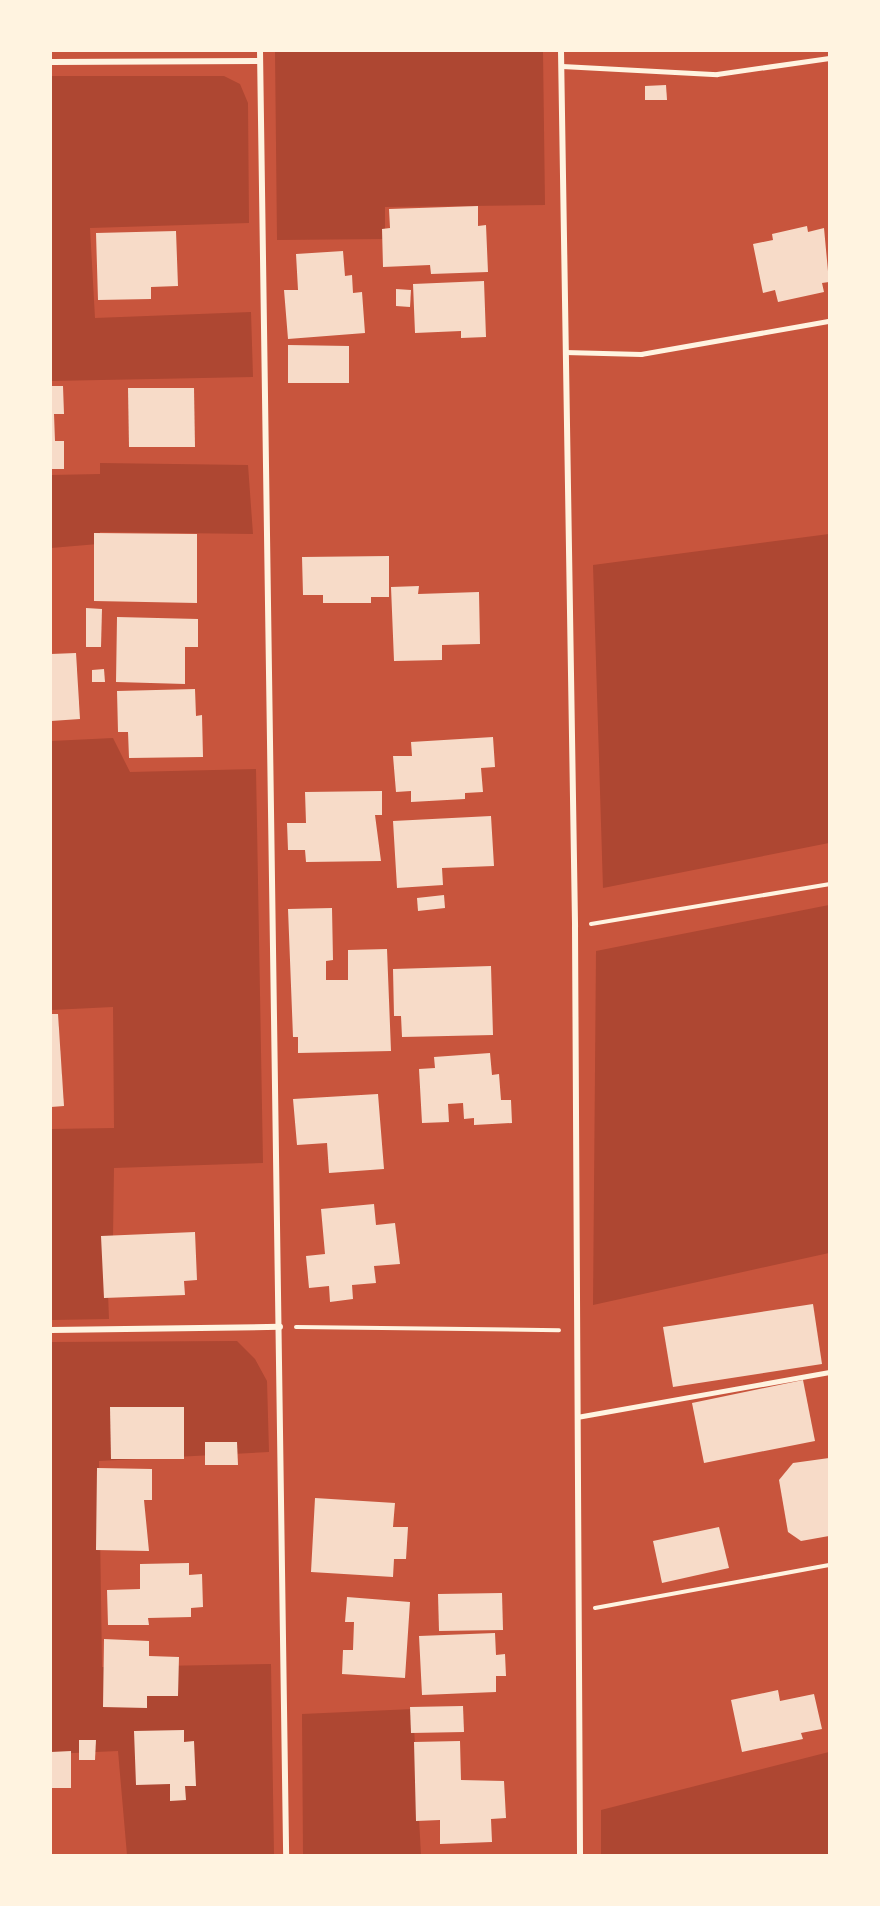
<!DOCTYPE html>
<style>
body{margin:0}
#map{position:relative;width:880px;height:1906px;overflow:hidden;background:#c8553d;font-family:Barlow,sans-serif}
div>[style]{position:absolute}
[style*='--x']{left:calc(var(--x)*1px);top:calc(var(--y)*1px);width:calc(var(--w)*1px);rotate:calc(var(--a)*1deg)}
.green>*{inset:0;background:#ae4732}
.building>*{inset:0;background:#f7dbc8}
.path>*{height:4px;margin:-2px;padding:0 2px;transform-origin:2px;border-radius:2px;background:#fff3e0}
.service>*{height:4.5px;margin:-2.25px;padding:0 2.25px;transform-origin:2.25px;border-radius:2.25px;background:#fff3e0}
.minor>*{height:6px;margin:-3px;padding:0 3px;transform-origin:3px;border-radius:3px;background:#fff3e0}
span{translate:-50% -50%;white-space:nowrap;text-align:center;line-height:1.15;-webkit-text-stroke:6px #fff3e0;paint-order:stroke}
.frame{position:absolute;inset:0;border:52px solid #fff3e0;pointer-events:none}
</style>
<div id="map">
<div class="green">
<div style="clip-path:polygon(275px 51px,543px 51px,545px 205px,385px 207px,385px 239px,277px 240px)"></div>
<div style="clip-path:polygon(51px 76px,224px 76px,240px 84px,248px 103px,249px 223px,90px 228px,95px 318px,251px 312px,253px 377px,51px 381px)"></div>
<div style="clip-path:polygon(100px 463px,248px 465px,253px 534px,100px 532px,98px 544px,51px 548px,51px 475px,100px 474px)"></div>
<div style="clip-path:polygon(829px 534px,829px 843px,603px 888px,593px 565px)"></div>
<div style="clip-path:polygon(113px 738px,130px 772px,256px 769px,263px 1163px,114px 1168px,113px 1238px,106px 1241px,109px 1319px,51px 1320px,51px 1129px,114px 1128px,113px 1007px,51px 1010px,51px 741px)"></div>
<div style="clip-path:polygon(829px 905px,829px 1253px,593px 1305px,596px 951px)"></div>
<div style="clip-path:polygon(237px 1341px,255px 1359px,267px 1381px,269px 1452px,99px 1461px,102px 1667px,271px 1664px,274px 1855px,127px 1855px,118px 1751px,51px 1754px,51px 1342px)"></div>
<div style="clip-path:polygon(413px 1709px,421px 1855px,303px 1855px,302px 1714px)"></div>
<div style="clip-path:polygon(829px 1752px,829px 1855px,601px 1855px,601px 1810px)"></div>
</div>
<div class="building">
<div style="clip-path:polygon(666px 85px,667px 100px,645px 100px,645px 86px)"></div>
<div style="clip-path:polygon(478px 206px,478px 226px,486px 225px,488px 272px,431px 274px,430px 265px,383px 267px,382px 229px,390px 228px,389px 209px)"></div>
<div style="clip-path:polygon(807px 226px,808px 232px,824px 228px,829px 282px,822px 283px,824px 292px,778px 302px,775px 290px,763px 293px,753px 244px,773px 240px,772px 234px)"></div>
<div style="clip-path:polygon(176px 231px,178px 286px,151px 287px,151px 299px,98px 300px,96px 233px)"></div>
<div style="clip-path:polygon(343px 251px,345px 276px,352px 275px,353px 293px,362px 292px,365px 333px,288px 339px,284px 290px,298px 290px,296px 254px)"></div>
<div style="clip-path:polygon(484px 281px,486px 337px,461px 338px,461px 331px,415px 333px,413px 284px)"></div>
<div style="clip-path:polygon(396px 289px,411px 290px,410px 307px,396px 306px)"></div>
<div style="clip-path:polygon(288px 345px,349px 346px,349px 383px,288px 383px)"></div>
<div style="clip-path:polygon(51px 386px,63px 386px,64px 414px,54px 414px,55px 441px,64px 441px,64px 469px,51px 469px)"></div>
<div style="clip-path:polygon(128px 388px,194px 388px,195px 447px,129px 447px)"></div>
<div style="clip-path:polygon(94px 533px,197px 534px,197px 603px,94px 601px)"></div>
<div style="clip-path:polygon(389px 556px,389px 597px,371px 597px,371px 603px,323px 603px,323px 595px,303px 595px,302px 557px)"></div>
<div style="clip-path:polygon(419px 586px,418px 594px,479px 592px,480px 644px,442px 645px,442px 660px,394px 661px,391px 587px)"></div>
<div style="clip-path:polygon(86px 608px,102px 609px,101px 647px,86px 647px)"></div>
<div style="clip-path:polygon(117px 617px,198px 619px,198px 647px,185px 647px,185px 684px,116px 682px)"></div>
<div style="clip-path:polygon(76px 653px,80px 719px,51px 721px,51px 654px)"></div>
<div style="clip-path:polygon(104px 669px,105px 682px,92px 682px,92px 670px)"></div>
<div style="clip-path:polygon(195px 689px,196px 716px,202px 715px,203px 757px,129px 758px,128px 732px,118px 732px,117px 691px)"></div>
<div style="clip-path:polygon(493px 737px,495px 767px,481px 768px,483px 792px,465px 793px,465px 799px,411px 802px,411px 791px,396px 792px,393px 756px,412px 756px,411px 742px)"></div>
<div style="clip-path:polygon(382px 791px,382px 815px,375px 815px,381px 861px,306px 862px,305px 850px,288px 850px,287px 823px,306px 823px,305px 792px)"></div>
<div style="clip-path:polygon(491px 816px,494px 866px,442px 868px,443px 885px,397px 888px,393px 821px)"></div>
<div style="clip-path:polygon(444px 895px,445px 908px,418px 911px,417px 898px)"></div>
<div style="clip-path:polygon(332px 908px,333px 960px,326px 961px,326px 980px,348px 980px,348px 950px,387px 949px,391px 1051px,298px 1053px,298px 1037px,293px 1037px,288px 909px)"></div>
<div style="clip-path:polygon(491px 966px,493px 1035px,402px 1037px,401px 1016px,394px 1016px,393px 969px)"></div>
<div style="clip-path:polygon(51px 1014px,58px 1014px,64px 1106px,51px 1107px)"></div>
<div style="clip-path:polygon(490px 1053px,492px 1075px,499px 1074px,501px 1100px,511px 1100px,512px 1123px,474px 1125px,474px 1118px,464px 1119px,463px 1103px,448px 1104px,449px 1122px,422px 1123px,419px 1069px,435px 1068px,434px 1057px)"></div>
<div style="clip-path:polygon(378px 1094px,384px 1169px,329px 1173px,327px 1143px,297px 1145px,293px 1099px)"></div>
<div style="clip-path:polygon(374px 1204px,376px 1225px,395px 1223px,400px 1264px,374px 1266px,376px 1283px,352px 1285px,353px 1299px,330px 1302px,329px 1286px,309px 1288px,306px 1256px,325px 1254px,321px 1209px)"></div>
<div style="clip-path:polygon(195px 1232px,197px 1280px,184px 1281px,185px 1295px,104px 1298px,101px 1236px)"></div>
<div style="clip-path:polygon(813px 1304px,822px 1364px,673px 1387px,663px 1327px)"></div>
<div style="clip-path:polygon(803px 1380px,815px 1441px,704px 1463px,692px 1403px)"></div>
<div style="clip-path:polygon(110px 1407px,184px 1407px,184px 1459px,111px 1459px)"></div>
<div style="clip-path:polygon(205px 1442px,237px 1442px,238px 1465px,205px 1465px)"></div>
<div style="clip-path:polygon(829px 1458px,829px 1536px,801px 1541px,788px 1532px,779px 1480px,793px 1463px)"></div>
<div style="clip-path:polygon(97px 1468px,152px 1469px,152px 1500px,144px 1500px,149px 1551px,96px 1550px)"></div>
<div style="clip-path:polygon(315px 1498px,395px 1503px,393px 1527px,408px 1527px,406px 1559px,394px 1559px,393px 1577px,311px 1572px)"></div>
<div style="clip-path:polygon(719px 1527px,729px 1568px,662px 1583px,653px 1541px)"></div>
<div style="clip-path:polygon(189px 1563px,189px 1575px,202px 1574px,203px 1607px,191px 1608px,191px 1617px,148px 1618px,149px 1625px,108px 1625px,107px 1590px,140px 1589px,140px 1564px)"></div>
<div style="clip-path:polygon(502px 1593px,503px 1630px,439px 1631px,438px 1594px)"></div>
<div style="clip-path:polygon(347px 1597px,410px 1602px,405px 1678px,342px 1674px,343px 1650px,353px 1650px,354px 1622px,345px 1622px)"></div>
<div style="clip-path:polygon(495px 1633px,496px 1655px,505px 1654px,506px 1676px,496px 1676px,496px 1692px,422px 1695px,419px 1636px)"></div>
<div style="clip-path:polygon(104px 1639px,149px 1641px,149px 1656px,179px 1657px,178px 1696px,147px 1696px,147px 1708px,103px 1707px)"></div>
<div style="clip-path:polygon(778px 1690px,780px 1701px,814px 1694px,822px 1729px,801px 1733px,803px 1739px,742px 1752px,731px 1700px)"></div>
<div style="clip-path:polygon(463px 1706px,464px 1732px,411px 1733px,410px 1707px)"></div>
<div style="clip-path:polygon(184px 1730px,184px 1742px,194px 1741px,196px 1786px,185px 1786px,186px 1800px,170px 1801px,170px 1784px,136px 1785px,134px 1731px)"></div>
<div style="clip-path:polygon(79px 1740px,96px 1740px,95px 1760px,79px 1760px)"></div>
<div style="clip-path:polygon(460px 1741px,461px 1780px,504px 1781px,506px 1818px,491px 1819px,492px 1842px,440px 1844px,440px 1820px,416px 1821px,414px 1742px)"></div>
<div style="clip-path:polygon(71px 1751px,71px 1788px,51px 1788px,51px 1752px)"></div>
</div>
<div class="path">
<div style="--x:591;--y:924;--w:241;--a:-9.5"></div>
<div style="--x:296;--y:1327;--w:263;--a:0.7"></div>
<div style="--x:595;--y:1608;--w:238;--a:-10.4"></div>
</div>
<div class="service">
<div style="--x:562;--y:66;--w:155;--a:3"></div>
<div style="--x:717;--y:74;--w:113;--a:-8.1"></div>
<div style="--x:565;--y:352;--w:76;--a:1.5"></div>
<div style="--x:641;--y:354;--w:191;--a:-10"></div>
<div style="--x:577;--y:1417;--w:256;--a:-10.1"></div>
</div>
<div class="minor">
<div style="--x:260;--y:51;--w:1804;--a:89.17"></div>
<div style="--x:561;--y:51;--w:876;--a:89.08"></div>
<div style="--x:575;--y:927;--w:928;--a:89.69"></div>
<div style="--x:51;--y:62;--w:208;--a:-0.3"></div>
<div style="--x:51;--y:1330;--w:229;--a:-0.8"></div>
</div>
<div class="frame"></div>
</div>
